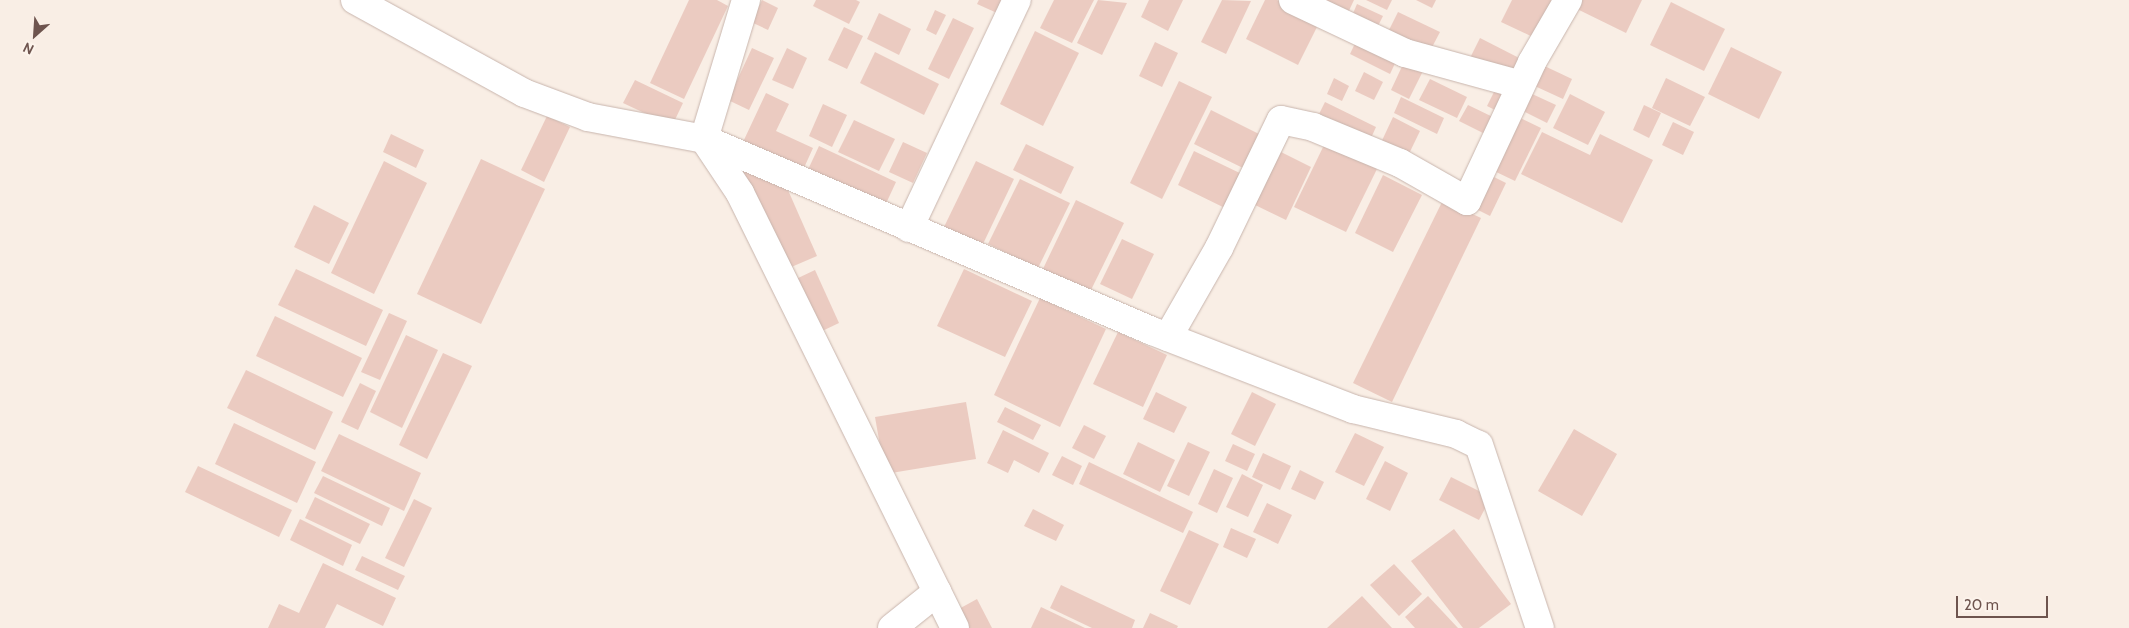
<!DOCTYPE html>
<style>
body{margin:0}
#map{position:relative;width:2129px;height:628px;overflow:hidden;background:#f9eee5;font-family:Cabin,sans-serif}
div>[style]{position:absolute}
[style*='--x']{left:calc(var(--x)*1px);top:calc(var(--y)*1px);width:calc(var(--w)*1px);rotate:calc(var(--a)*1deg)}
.building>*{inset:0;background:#ebcbc1}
.roads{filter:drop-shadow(0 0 1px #c8b5ad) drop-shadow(0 0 1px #c8b5ad)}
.minor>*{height:28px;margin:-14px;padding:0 14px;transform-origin:14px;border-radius:14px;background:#fff}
span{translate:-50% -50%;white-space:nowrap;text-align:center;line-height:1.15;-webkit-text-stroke:4.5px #fcf3eb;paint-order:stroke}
.north{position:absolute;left:10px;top:10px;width:50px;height:50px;-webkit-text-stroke:4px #fcf3eb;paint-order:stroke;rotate:206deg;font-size:14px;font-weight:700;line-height:20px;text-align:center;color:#6e544e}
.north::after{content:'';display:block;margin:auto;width:18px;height:22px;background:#6e544e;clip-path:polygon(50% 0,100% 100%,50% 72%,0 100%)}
.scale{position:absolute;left:1956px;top:596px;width:92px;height:22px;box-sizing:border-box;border:2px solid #6e544e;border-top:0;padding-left:6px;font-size:15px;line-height:18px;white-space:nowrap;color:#6e544e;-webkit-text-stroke:4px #fcf3eb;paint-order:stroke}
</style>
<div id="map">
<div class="building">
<div style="clip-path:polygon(689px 0,717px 0,728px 6px,684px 99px,650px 83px)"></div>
<div style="clip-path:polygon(762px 0,778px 8px,768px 30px,751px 22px)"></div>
<div style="clip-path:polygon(816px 0,856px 0,860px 2px,849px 24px,813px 6px)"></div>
<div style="clip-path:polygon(979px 0,1004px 0,997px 13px,977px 4px)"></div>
<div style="clip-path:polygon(1054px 0,1094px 0,1072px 43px,1040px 28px)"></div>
<div style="clip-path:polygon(1098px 0,1127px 3px,1102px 55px,1077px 43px)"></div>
<div style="clip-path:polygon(1149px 0,1183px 0,1168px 31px,1141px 17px)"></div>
<div style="clip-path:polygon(1222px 0,1251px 1px,1226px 54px,1201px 42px)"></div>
<div style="clip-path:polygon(1265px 0,1277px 0,1320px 21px,1298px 65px,1246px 39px)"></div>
<div style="clip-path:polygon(1324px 0,1354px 0,1346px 17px)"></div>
<div style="clip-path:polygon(1366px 0,1392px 0,1387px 10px)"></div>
<div style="clip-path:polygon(1416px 0,1436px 0,1432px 8px)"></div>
<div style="clip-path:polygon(1512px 0,1554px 0,1535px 38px,1501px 22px)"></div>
<div style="clip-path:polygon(1578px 0,1642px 0,1626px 33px,1575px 8px)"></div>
<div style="clip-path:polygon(1671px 2px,1725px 29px,1704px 71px,1650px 45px)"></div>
<div style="clip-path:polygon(1357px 4px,1383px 16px,1376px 30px,1351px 18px)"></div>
<div style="clip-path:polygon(935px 10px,946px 15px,936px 35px,926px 30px)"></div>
<div style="clip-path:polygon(1398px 12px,1440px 32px,1429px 53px,1388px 32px)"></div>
<div style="clip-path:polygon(879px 13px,911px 29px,899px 55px,867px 39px)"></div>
<div style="clip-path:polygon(953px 18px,974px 28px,949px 79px,928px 69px)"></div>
<div style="clip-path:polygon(844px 27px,863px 36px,847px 69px,828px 60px)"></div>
<div style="clip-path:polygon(1035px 31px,1079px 53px,1043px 126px,1000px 104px)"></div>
<div style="clip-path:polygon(1358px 37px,1398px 57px,1390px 74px,1350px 54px)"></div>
<div style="clip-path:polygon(1480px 38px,1527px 62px,1518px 81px,1470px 58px)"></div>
<div style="clip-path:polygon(1155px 42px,1178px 53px,1162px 87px,1139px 76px)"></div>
<div style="clip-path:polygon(1731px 47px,1782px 72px,1759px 119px,1708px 94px)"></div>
<div style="clip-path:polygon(752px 48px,774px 58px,749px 110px,728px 100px)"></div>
<div style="clip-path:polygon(787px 48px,807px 58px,793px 89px,772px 80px)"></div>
<div style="clip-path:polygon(875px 52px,939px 84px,924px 115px,860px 83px)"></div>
<div style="clip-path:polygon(1405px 60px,1424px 69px,1409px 99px,1391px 90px)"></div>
<div style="clip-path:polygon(1536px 62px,1572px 79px,1563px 99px,1526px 82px)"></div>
<div style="clip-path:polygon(1364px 72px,1383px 82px,1374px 100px,1355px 91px)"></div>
<div style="clip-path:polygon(1334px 78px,1349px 86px,1342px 101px,1327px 94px)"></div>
<div style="clip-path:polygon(1666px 78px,1705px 97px,1690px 126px,1652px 108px)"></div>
<div style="clip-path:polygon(1430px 79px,1467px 97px,1457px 118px,1419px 100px)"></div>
<div style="clip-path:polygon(635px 80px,683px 103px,672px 126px,623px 103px)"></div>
<div style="clip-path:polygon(1179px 81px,1212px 97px,1162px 199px,1130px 183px)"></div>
<div style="clip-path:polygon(1499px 82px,1513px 89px,1501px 113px,1487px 106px)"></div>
<div style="clip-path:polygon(766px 93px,789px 104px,776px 131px,813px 148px,803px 170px,743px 142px)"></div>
<div style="clip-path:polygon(1530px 93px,1556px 105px,1547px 123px,1521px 110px)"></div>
<div style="clip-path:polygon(1570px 94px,1605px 112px,1588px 145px,1553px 128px)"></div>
<div style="clip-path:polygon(1401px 97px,1444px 118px,1437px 134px,1394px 113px)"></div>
<div style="clip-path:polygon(1325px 102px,1376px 127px,1367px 147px,1315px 122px)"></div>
<div style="clip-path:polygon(823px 104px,847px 115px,832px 147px,809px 136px)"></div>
<div style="clip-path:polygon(1468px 105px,1497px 119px,1489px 136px,1459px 121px)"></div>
<div style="clip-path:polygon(1644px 105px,1661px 113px,1649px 138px,1633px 130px)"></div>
<div style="clip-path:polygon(1211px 110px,1261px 135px,1245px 169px,1194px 144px)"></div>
<div style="clip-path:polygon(1514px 115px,1541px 128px,1515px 181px,1488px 168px)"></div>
<div style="clip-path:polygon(547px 116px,570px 127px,544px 182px,521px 170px)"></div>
<div style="clip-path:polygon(1393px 117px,1420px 131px,1405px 162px,1378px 149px)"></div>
<div style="clip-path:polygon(854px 120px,895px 139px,879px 171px,838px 152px)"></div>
<div style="clip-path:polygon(1673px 122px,1694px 132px,1683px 155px,1662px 145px)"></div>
<div style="clip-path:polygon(1542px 132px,1590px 155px,1600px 134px,1653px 160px,1622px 223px,1521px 174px)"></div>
<div style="clip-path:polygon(391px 134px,424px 150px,416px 168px,383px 152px)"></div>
<div style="clip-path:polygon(903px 142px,927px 153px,913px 183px,889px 172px)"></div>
<div style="clip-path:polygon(1325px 143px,1377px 169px,1346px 232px,1294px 207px)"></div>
<div style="clip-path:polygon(1026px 144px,1074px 167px,1061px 194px,1013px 170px)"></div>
<div style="clip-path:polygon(819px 146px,896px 182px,883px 210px,806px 174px)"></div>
<div style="clip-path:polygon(1275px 149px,1311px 167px,1286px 220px,1249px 202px)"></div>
<div style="clip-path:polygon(1194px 151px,1248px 177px,1231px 211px,1178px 185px)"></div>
<div style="clip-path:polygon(481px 159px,545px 189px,481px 324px,417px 294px)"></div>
<div style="clip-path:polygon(384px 161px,427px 183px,374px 294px,331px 273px)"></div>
<div style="clip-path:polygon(976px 161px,1014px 179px,982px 246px,944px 227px)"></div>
<div style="clip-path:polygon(738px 168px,784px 181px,817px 256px,789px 268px)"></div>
<div style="clip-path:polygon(1486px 173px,1506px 183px,1490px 216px,1470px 206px)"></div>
<div style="clip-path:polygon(1383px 175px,1422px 195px,1393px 252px,1355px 233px)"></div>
<div style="clip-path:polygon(1020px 179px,1070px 203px,1038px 268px,988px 244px)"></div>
<div style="clip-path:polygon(1076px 200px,1124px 223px,1088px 296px,1041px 273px)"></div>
<div style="clip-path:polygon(1443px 200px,1481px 218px,1392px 402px,1353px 383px)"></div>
<div style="clip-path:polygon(314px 205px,349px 223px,329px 264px,294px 247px)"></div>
<div style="clip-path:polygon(1122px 239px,1154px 254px,1132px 299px,1100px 284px)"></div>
<div style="clip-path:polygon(296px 269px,383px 310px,366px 346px,278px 305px)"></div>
<div style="clip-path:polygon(964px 269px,1032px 301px,1005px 357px,937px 326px)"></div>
<div style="clip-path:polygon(815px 270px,839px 323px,820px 332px,796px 279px)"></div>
<div style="clip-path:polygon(1040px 298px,1106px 329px,1060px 427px,994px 395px)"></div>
<div style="clip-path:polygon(389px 313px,407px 321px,380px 380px,361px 372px)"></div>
<div style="clip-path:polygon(275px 316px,362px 358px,343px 397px,256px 356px)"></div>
<div style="clip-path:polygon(1118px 332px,1167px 355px,1143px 407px,1093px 384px)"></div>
<div style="clip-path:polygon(406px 335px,438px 350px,402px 428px,370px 412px)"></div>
<div style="clip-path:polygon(443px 353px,472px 366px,427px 459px,399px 445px)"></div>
<div style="clip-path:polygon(246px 370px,333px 412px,315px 450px,227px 408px)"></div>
<div style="clip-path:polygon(360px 383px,376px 391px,358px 430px,341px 422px)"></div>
<div style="clip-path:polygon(1156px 392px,1187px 407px,1174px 433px,1143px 419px)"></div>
<div style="clip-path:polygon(1252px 392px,1276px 404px,1255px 446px,1231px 434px)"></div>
<div style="clip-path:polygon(966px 402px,976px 459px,885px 474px,875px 417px)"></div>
<div style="clip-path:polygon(1005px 407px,1041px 425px,1033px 440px,997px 422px)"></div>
<div style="clip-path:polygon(234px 423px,316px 462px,297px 503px,215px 464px)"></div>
<div style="clip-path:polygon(1084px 425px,1106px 436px,1094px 459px,1072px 448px)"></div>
<div style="clip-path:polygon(1574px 429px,1617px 454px,1582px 516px,1538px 491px)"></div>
<div style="clip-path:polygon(1003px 430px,1049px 453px,1039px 473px,1014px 460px,1008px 473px,987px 463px)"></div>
<div style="clip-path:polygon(1355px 433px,1384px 447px,1364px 486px,1335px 472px)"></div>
<div style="clip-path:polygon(339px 434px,421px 473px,404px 511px,321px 471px)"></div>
<div style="clip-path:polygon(1138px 442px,1175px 460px,1160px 492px,1123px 474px)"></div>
<div style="clip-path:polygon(1188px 442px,1210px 452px,1189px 496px,1167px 486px)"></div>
<div style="clip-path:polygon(1233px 444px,1255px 454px,1247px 471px,1225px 461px)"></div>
<div style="clip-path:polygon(1263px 453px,1291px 466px,1280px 490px,1252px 477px)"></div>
<div style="clip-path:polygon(1062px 456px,1082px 466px,1073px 485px,1052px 475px)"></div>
<div style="clip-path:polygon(1385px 461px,1408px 473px,1390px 511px,1366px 499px)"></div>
<div style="clip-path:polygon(1089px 462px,1193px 512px,1183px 533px,1079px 484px)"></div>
<div style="clip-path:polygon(198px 466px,292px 510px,279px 537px,185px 492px)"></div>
<div style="clip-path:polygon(1214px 469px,1233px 478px,1217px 513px,1198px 504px)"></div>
<div style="clip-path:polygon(1300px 470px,1324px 482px,1315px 500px,1291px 489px)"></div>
<div style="clip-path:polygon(1242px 474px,1263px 485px,1248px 517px,1226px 507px)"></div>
<div style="clip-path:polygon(323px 476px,390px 508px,382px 526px,314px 493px)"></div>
<div style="clip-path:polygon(1451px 477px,1491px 497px,1479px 520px,1439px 500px)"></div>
<div style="clip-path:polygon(315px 497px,370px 524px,360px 544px,305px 518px)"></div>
<div style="clip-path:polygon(414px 499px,432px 508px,404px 567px,385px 558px)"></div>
<div style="clip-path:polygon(1267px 503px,1292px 515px,1278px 544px,1253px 532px)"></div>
<div style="clip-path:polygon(1033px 509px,1064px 525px,1056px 541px,1024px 526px)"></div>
<div style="clip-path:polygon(300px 519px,352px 545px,343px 566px,290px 540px)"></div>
<div style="clip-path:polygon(1231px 528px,1256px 539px,1247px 558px,1223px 547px)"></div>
<div style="clip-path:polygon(1454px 529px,1511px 604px,1479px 628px,1463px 628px,1411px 561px)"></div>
<div style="clip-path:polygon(1189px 530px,1219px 544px,1190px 605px,1160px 591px)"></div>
<div style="clip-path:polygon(362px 556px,405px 576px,398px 590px,355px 570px)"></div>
<div style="clip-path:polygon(323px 563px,396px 598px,383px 626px,337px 604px,325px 628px,268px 628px,279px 604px,299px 613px)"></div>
<div style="clip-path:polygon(1394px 564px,1422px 594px,1399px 616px,1370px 585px)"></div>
<div style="clip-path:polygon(1061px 585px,1135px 620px,1132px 628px,1092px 628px,1050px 608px)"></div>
<div style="clip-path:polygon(1362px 596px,1392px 628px,1327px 628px)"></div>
<div style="clip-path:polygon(1428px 596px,1458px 628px,1415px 628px,1405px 617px)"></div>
<div style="clip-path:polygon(977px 599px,992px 628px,967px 628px,957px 610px)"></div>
<div style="clip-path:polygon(1041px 607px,1085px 628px,1031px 628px)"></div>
<div style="clip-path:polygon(1150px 613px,1178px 626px,1177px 628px,1143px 628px)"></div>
</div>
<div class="roads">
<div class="minor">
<div style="--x:355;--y:0;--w:193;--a:28.8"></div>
<div style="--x:524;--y:93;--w:68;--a:20.6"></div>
<div style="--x:588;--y:117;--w:118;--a:10.7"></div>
<div style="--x:704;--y:139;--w:487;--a:23.2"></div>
<div style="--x:1152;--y:331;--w:216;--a:21.2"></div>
<div style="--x:1353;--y:409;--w:106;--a:13.6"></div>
<div style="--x:1456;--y:434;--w:25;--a:26"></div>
<div style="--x:1479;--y:445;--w:193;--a:71.6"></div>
<div style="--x:746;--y:0;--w:145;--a:106.8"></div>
<div style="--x:704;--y:139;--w:65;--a:56.3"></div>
<div style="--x:740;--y:193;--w:485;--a:63.7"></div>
<div style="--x:1293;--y:0;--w:124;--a:25.3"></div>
<div style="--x:1405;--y:53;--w:120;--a:15.4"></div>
<div style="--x:909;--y:228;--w:252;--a:-64.7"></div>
<div style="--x:1168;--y:337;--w:103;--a:-60.2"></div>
<div style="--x:1219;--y:248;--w:142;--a:-64.2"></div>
<div style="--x:1281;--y:120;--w:33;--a:12"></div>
<div style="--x:1313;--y:127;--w:94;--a:22.5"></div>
<div style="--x:1400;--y:163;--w:77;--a:29.6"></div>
<div style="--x:1467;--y:201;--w:153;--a:-64.9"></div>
<div style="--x:1532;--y:62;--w:72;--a:-59.9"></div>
<div style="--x:892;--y:628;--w:58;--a:-38.7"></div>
</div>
</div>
<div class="north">N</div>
<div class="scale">20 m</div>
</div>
